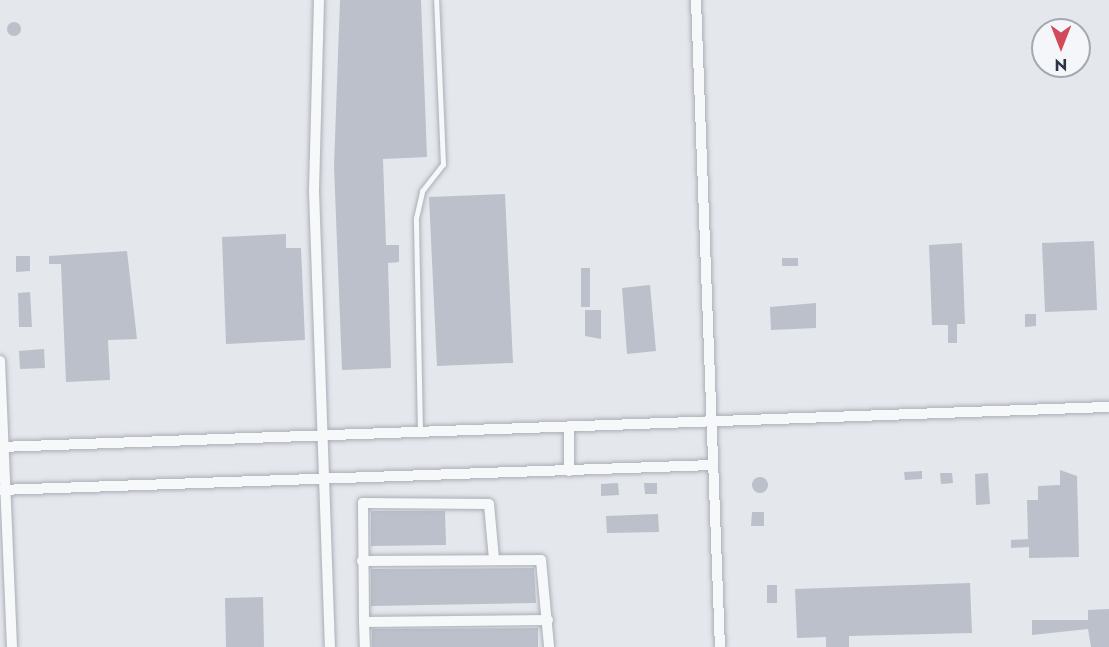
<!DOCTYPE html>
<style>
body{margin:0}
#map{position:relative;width:1109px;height:647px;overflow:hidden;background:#e4e7ec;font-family:Jost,sans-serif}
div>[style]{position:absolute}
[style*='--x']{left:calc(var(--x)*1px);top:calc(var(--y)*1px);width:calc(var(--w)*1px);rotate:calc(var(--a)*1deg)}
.building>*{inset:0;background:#bbc0ca}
.round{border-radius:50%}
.roads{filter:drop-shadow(0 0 2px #a9aeb7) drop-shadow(0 0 2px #a9aeb7)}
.lane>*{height:5px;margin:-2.5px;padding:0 2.5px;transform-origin:2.5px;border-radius:2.5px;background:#f7f8fa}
.street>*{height:10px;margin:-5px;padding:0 5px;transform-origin:5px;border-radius:5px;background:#f7f8fa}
span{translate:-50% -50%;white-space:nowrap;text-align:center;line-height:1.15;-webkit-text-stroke:4.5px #f4f6f9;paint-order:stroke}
.north{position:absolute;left:1031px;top:18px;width:60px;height:60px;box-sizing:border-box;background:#f4f6f9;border:2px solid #a4a8b1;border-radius:50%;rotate:180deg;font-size:16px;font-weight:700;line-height:24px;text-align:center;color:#2b3445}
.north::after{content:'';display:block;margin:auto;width:21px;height:27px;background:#d1495b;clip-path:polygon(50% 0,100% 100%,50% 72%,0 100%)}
</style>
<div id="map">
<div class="building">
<div style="clip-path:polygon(340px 0,421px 0,427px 157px,383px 159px,386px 245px,399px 245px,399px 262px,388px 263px,391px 368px,342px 370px,334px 166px)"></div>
<div class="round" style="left:7px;top:22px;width:14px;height:14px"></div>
<div style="clip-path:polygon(505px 194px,513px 363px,437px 366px,429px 197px)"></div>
<div style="clip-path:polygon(286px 234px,286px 248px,301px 248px,305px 340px,226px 344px,222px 237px)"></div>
<div style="clip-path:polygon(1094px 241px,1097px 310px,1045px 312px,1042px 243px)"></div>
<div style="clip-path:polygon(962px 243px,965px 324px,957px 324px,957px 343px,948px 343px,948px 325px,932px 325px,929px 245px)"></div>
<div style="clip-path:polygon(127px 251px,137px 339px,108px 340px,110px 380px,66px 382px,61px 264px,49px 264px,49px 256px)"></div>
<div style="clip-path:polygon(16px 256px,30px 256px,30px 271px,16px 272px)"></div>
<div style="clip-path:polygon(782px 258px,798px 258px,798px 266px,782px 266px)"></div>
<div style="clip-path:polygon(581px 268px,590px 268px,590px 307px,581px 307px)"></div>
<div style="clip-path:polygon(650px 285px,656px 351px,627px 354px,622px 288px)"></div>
<div style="clip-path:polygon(30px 292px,32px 327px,19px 327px,18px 293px)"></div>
<div style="clip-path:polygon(816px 303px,816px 328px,771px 330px,770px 307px)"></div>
<div style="clip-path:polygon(585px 310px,601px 310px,601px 339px,585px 336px)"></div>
<div style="clip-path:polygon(1025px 314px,1036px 314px,1036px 326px,1025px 327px)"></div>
<div style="clip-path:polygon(44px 349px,45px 368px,20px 369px,19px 351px)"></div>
<div style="clip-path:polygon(1060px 470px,1077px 476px,1079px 557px,1029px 558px,1029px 547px,1011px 548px,1011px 540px,1028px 539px,1027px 500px,1038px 500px,1038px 486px,1060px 485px)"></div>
<div style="clip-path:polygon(922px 471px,922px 479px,905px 480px,904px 472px)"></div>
<div style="clip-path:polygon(940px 473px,952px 473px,953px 483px,941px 484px)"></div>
<div style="clip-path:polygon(988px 473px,990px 504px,976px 505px,975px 474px)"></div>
<div class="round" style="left:752px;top:477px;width:16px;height:16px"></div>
<div style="clip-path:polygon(618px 483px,619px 495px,601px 496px,601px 484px)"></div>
<div style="clip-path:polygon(644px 483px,657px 483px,657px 494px,645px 494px)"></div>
<div style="clip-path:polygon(371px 511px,445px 511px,446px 545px,371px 546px)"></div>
<div style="clip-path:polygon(752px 512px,764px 512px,764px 526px,751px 526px)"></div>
<div style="clip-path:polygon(658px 514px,659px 532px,607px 533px,606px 516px)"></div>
<div style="clip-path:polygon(534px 568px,536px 603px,371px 606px,371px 569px)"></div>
<div style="clip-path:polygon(970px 583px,972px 633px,849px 636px,849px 647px,826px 647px,826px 637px,797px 638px,795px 589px)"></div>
<div style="clip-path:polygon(767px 585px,777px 585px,777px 603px,767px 603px)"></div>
<div style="clip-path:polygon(263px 597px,264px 647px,226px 647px,225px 598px)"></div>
<div style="clip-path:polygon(1109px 609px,1109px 647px,1091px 647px,1088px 629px,1032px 635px,1032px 620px,1088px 620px,1088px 610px)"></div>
<div style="clip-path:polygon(538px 628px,538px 647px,372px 647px,372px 629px)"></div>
</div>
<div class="roads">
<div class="lane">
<div style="--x:420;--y:432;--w:214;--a:-91.1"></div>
<div style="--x:416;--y:218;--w:28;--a:-77"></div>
<div style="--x:422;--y:191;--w:34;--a:-52"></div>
<div style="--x:443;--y:164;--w:164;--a:-92.4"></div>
</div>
<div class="street">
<div style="--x:319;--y:0;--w:191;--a:91.5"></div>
<div style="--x:314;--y:191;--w:456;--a:88"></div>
<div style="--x:696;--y:0;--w:647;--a:87.88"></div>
<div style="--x:0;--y:361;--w:286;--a:87.6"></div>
<div style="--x:569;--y:427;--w:44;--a:90"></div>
<div style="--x:0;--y:447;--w:1110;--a:-2.07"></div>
<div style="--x:0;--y:490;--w:713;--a:-2.01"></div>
<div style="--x:494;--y:559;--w:55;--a:-95.2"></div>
<div style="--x:489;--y:504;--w:126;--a:-179.5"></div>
<div style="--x:363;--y:503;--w:119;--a:89.5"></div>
<div style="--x:364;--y:622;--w:184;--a:-0.6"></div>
<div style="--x:362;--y:561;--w:179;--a:-0.3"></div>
<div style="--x:541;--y:560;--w:87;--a:84.7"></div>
<div style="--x:364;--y:622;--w:25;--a:88"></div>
</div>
</div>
<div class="north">N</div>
</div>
